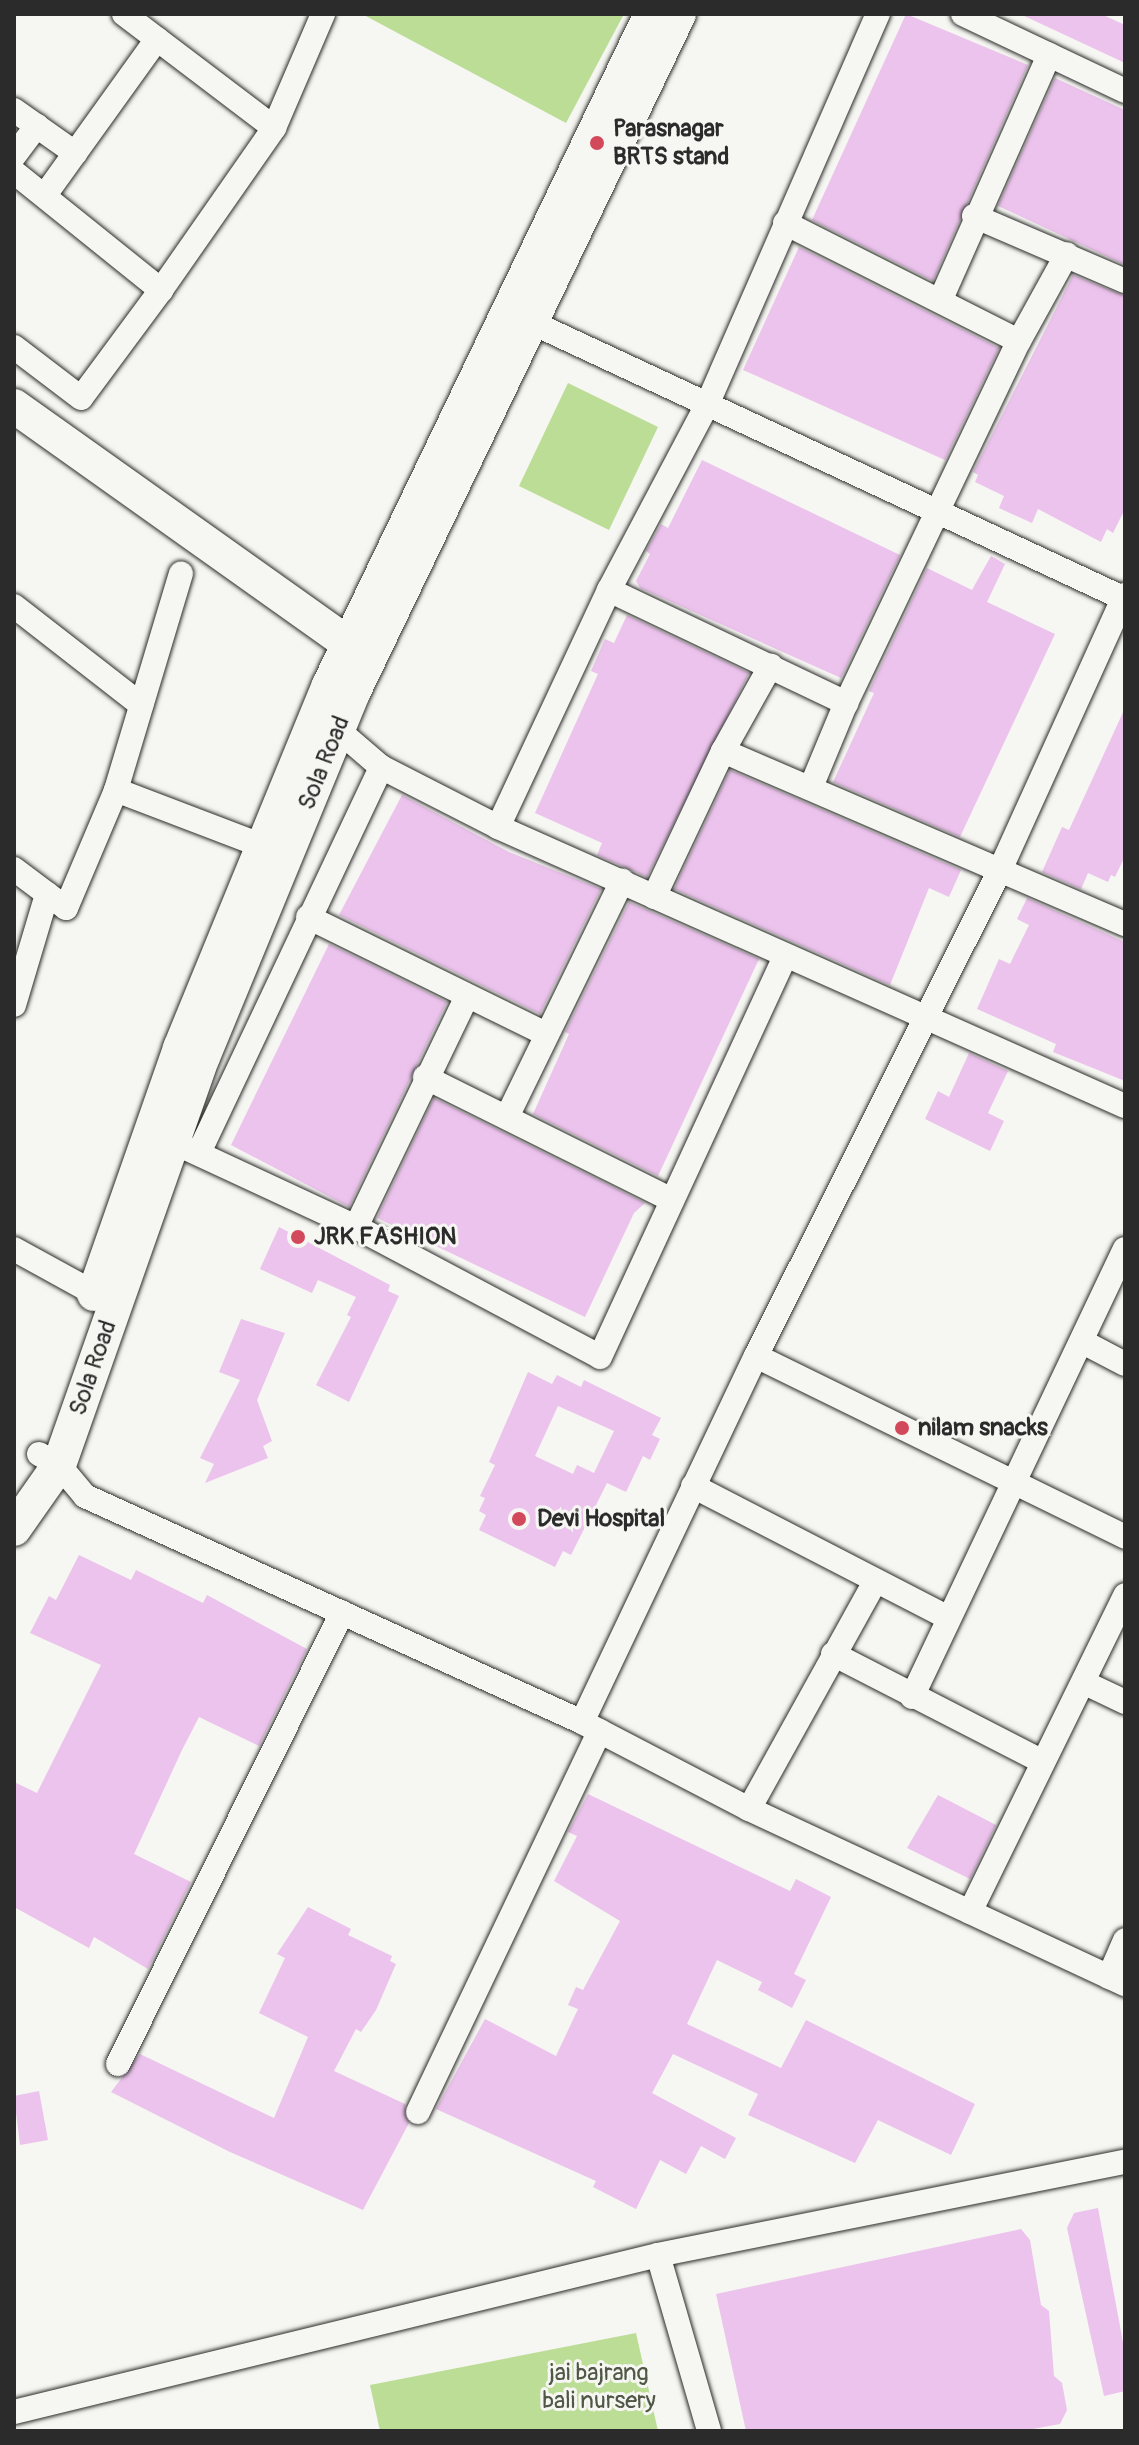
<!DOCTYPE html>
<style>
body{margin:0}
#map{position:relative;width:1139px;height:2445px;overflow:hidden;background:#f6f6f2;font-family:Pangolin,sans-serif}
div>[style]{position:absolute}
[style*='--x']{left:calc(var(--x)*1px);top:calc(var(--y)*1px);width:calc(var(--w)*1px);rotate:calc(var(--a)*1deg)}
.green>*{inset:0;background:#bcdd96}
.building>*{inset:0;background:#ecc3ec}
.roads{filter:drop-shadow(0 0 2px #2b2b2b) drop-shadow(0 0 2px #2b2b2b)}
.street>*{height:24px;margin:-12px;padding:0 12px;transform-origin:12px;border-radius:12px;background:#f6f6f2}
.secondary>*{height:34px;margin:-17px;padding:0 17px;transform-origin:17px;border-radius:17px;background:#f6f6f2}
.dots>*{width:22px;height:22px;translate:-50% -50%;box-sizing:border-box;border:4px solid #f6f6f2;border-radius:50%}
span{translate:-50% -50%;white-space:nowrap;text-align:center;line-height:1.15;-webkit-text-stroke:6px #f6f6f2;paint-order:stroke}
.poi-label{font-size:24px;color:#2b2b2b;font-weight:700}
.left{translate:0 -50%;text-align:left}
.street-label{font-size:24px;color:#2b2b2b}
.park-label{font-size:24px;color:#4f5846}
.frame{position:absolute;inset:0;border:16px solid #2b2b2b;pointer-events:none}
</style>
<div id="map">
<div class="green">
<div style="clip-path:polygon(362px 14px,624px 14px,566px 123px)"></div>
<div style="clip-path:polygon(568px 383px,658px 427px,609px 530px,519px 486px)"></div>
<div style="clip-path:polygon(636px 2333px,658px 2431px,380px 2431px,370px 2385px)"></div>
</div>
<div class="building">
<div style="clip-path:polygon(906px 14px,1028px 65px,933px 281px,812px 220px)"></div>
<div style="clip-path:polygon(1020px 14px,1101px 14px,1125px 25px,1125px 63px)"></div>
<div style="clip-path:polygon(1055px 78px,1125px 110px,1125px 265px,998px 206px)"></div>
<div style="clip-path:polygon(799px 247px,999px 348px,945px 460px,743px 370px)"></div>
<div style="clip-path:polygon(1073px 275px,1125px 296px,1125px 509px,1113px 533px,1107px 529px,1101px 542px,1038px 509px,1032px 523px,999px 508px,1004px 496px,975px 482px,978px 475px,973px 472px)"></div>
<div style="clip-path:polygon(702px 460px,900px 555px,841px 678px,640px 588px,636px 581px,650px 554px,646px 551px,661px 524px,668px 528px)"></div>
<div style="clip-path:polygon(991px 556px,1005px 564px,987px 602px,1055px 634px,960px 837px,833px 782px,874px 693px,869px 691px,927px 568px,972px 590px)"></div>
<div style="clip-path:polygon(627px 615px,749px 673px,647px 877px,597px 855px,602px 843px,535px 813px,598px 674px,591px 671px,605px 639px,614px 643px)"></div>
<div style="clip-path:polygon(1125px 708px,1125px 856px,1115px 877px,1111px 875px,1108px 882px,1088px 873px,1081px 889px,1042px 872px,1062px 827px,1069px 830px)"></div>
<div style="clip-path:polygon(730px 770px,961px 870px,949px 897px,929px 888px,890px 985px,674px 889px)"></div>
<div style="clip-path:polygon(402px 795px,509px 852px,601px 889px,540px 1014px,339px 915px)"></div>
<div style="clip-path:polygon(1027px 898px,1125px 942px,1125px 1081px,1053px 1052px,1056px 1044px,977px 1009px,999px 959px,1010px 964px,1029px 925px,1017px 919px)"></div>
<div style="clip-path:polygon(629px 902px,759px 959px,658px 1176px,533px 1114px,569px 1034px,565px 1032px)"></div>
<div style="clip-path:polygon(329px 944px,447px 1002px,349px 1207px,231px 1145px)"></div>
<div style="clip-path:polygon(969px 1053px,1008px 1071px,988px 1113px,1004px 1121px,990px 1151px,925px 1119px,938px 1091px,949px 1097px)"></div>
<div style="clip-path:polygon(434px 1098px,645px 1203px,634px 1213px,585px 1317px,377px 1218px)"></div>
<div style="clip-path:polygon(279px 1227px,390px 1285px,388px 1291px,399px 1296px,349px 1402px,316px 1385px,351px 1317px,347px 1315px,356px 1297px,318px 1280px,312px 1293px,260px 1269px)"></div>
<div style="clip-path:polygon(241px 1319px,285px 1333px,257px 1400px,272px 1441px,263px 1446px,268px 1458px,205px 1483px,214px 1464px,200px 1458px,240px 1380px,219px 1372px)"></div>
<div style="clip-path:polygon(evenodd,528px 1372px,552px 1384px,557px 1375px,581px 1387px,584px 1380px,661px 1418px,652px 1435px,660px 1439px,650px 1460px,643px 1456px,626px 1492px,607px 1483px,571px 1555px,563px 1551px,555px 1567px,479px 1530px,486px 1515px,479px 1511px,485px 1498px,480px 1496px,495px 1465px,489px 1462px,528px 1372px,558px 1406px,614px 1431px,594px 1473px,577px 1465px,573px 1474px,535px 1456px,558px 1406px)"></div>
<div style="clip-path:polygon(79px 1555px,131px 1580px,136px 1570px,203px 1603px,207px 1595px,307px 1649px,259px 1746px,199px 1717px,182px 1750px,134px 1854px,191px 1882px,148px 1969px,94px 1937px,89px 1948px,14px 1907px,14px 1782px,37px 1793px,101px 1665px,30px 1633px,49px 1596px,56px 1600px)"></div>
<div style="clip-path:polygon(588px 1794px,790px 1891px,796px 1879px,831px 1897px,794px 1974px,806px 1980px,792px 2008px,758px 1990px,762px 1982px,717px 1960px,687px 2024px,781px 2068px,806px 2020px,975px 2104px,951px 2155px,878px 2120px,855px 2163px,748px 2115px,758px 2094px,673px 2054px,652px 2093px,736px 2138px,725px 2159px,701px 2146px,686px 2174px,660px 2160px,636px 2209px,593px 2187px,596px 2181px,436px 2109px,485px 2019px,556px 2056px,578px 2009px,568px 2005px,576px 1987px,583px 1990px,620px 1921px,554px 1881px,577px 1836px,568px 1832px)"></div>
<div style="clip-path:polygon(938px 1795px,996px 1825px,970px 1879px,907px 1848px)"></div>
<div style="clip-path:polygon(308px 1907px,351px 1929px,348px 1935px,392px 1956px,390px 1961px,396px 1964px,376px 2010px,361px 2032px,356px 2029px,334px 2071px,405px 2104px,409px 2123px,363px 2210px,230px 2152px,111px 2092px,140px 2054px,274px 2118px,308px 2037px,259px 2013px,285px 1958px,277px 1954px)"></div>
<div style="clip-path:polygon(39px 2091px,48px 2140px,20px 2145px,14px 2096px)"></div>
<div style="clip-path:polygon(1098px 2208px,1125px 2353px,1125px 2391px,1104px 2396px,1067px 2228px,1074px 2213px)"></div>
<div style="clip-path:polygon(1021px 2229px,1030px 2240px,1041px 2305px,1049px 2311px,1054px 2376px,1062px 2383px,1067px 2410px,1060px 2424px,1022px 2431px,746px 2431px,716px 2294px)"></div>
</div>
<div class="roads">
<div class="street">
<div style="--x:124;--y:14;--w:188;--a:37.2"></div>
<div style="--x:274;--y:128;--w:124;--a:-66.7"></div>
<div style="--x:963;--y:14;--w:179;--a:25.4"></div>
<div style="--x:14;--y:110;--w:75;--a:35.2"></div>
<div style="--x:14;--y:156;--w:38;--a:-53"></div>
<div style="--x:14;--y:172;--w:189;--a:38.8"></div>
<div style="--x:161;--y:290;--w:134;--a:126.5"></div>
<div style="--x:81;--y:398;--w:84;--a:-142.7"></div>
<div style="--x:45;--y:195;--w:192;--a:-54.3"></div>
<div style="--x:974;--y:216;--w:164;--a:23.3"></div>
<div style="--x:785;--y:223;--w:262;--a:26.8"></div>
<div style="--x:161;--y:290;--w:198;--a:-55.1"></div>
<div style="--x:941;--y:299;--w:267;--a:-66.1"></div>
<div style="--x:533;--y:323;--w:653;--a:25"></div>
<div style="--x:609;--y:590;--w:263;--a:25.5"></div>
<div style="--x:14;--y:606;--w:161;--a:37.9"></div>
<div style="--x:338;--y:730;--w:57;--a:40.7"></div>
<div style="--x:381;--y:767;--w:131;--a:27.1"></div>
<div style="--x:498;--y:827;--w:686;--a:23.99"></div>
<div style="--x:723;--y:751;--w:438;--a:23.3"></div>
<div style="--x:811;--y:787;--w:91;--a:-67.4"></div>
<div style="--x:846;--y:703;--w:401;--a:-64.5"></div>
<div style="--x:1019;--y:341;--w:99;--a:-61.1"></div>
<div style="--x:116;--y:790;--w:157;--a:20.9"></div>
<div style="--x:498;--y:827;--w:262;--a:-64.9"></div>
<div style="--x:609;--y:590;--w:209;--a:-62.1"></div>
<div style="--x:707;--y:405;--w:427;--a:-66.4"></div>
<div style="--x:14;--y:869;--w:65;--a:36.9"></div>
<div style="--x:66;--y:908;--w:128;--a:-67"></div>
<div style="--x:116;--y:790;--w:226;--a:-73.3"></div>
<div style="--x:654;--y:897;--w:161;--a:-64.7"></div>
<div style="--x:723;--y:751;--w:98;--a:-60.8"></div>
<div style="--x:308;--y:917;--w:265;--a:26.2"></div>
<div style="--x:14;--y:1005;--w:116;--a:-73.4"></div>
<div style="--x:425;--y:1077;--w:274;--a:26.5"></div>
<div style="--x:507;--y:1117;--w:263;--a:-64"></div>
<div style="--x:173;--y:1142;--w:202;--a:24.9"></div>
<div style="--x:356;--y:1227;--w:276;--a:28"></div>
<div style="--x:600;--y:1357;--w:439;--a:-65.2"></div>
<div style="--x:204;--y:1142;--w:415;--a:-64.7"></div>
<div style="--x:356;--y:1227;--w:254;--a:-64.3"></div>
<div style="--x:14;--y:1249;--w:91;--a:28.8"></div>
<div style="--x:1083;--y:1342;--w:47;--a:27.6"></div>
<div style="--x:756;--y:1356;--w:411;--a:26.1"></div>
<div style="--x:39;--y:1454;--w:23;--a:29"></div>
<div style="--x:59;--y:1465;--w:40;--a:50"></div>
<div style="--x:85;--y:1496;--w:546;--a:24.45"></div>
<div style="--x:582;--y:1722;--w:188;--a:27.5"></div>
<div style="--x:749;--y:1809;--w:415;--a:25"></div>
<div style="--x:693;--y:1486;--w:288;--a:27.3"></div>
<div style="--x:833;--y:1654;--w:236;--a:27.2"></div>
<div style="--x:1085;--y:1683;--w:44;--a:25.4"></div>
<div style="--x:912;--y:1697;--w:496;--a:-64.6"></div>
<div style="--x:582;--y:1722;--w:405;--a:-64.6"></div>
<div style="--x:756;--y:1356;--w:544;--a:-63.34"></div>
<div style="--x:1000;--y:870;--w:302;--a:-65.6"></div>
<div style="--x:749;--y:1809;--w:260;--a:-61"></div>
<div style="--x:970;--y:1912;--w:353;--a:-63.9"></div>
<div style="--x:1109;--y:1977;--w:40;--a:-66.6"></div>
<div style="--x:118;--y:2064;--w:504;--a:-63.59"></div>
<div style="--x:418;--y:2112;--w:422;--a:-64.5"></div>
<div style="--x:658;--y:2255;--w:183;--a:73.8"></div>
<div style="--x:14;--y:2412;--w:663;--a:-13.7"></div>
<div style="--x:658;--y:2255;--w:476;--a:-11.3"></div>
</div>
<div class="secondary">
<div style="--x:14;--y:406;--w:432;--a:35.4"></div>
<div style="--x:94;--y:1294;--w:261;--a:-70.7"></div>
<div style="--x:180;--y:1048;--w:392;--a:-67.7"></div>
<div style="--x:329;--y:685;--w:744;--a:-64.36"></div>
<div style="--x:14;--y:1529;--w:78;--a:-54.9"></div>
<div style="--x:59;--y:1465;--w:433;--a:-70.6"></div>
<div style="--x:203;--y:1057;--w:391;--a:-67.6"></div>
<div style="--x:352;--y:695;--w:755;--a:-64.35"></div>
</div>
</div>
<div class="dots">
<div style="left:597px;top:143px;background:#d1495b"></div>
<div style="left:298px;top:1237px;background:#d1495b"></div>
<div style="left:902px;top:1428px;background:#d1495b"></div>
<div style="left:519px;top:1519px;background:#d1495b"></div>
</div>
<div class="poi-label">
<span class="left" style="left:613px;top:143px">Parasnagar<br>BRTS stand</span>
<span class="left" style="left:314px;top:1237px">JRK FASHION</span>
<span class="left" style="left:918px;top:1428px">nilam snacks</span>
<span class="left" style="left:537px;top:1519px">Devi Hospital</span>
</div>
<div class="street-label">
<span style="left:324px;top:763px;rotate:-68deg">Sola Road</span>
<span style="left:93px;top:1368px;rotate:-71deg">Sola Road</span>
</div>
<div class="park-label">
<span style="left:599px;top:2387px">jai bajrang<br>bali nursery</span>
</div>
<div class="frame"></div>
</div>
